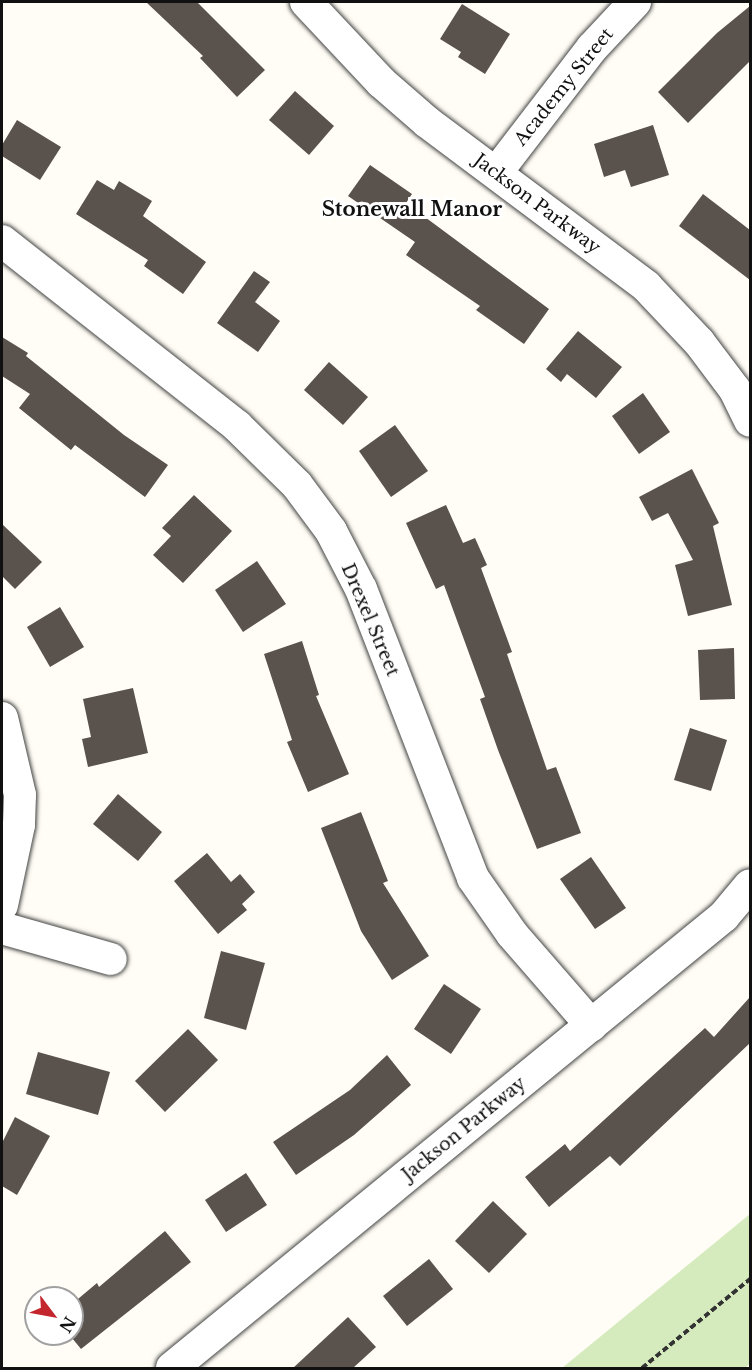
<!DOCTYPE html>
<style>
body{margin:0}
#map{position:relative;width:752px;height:1370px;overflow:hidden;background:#fffdf5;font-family:"Libre Baskerville",serif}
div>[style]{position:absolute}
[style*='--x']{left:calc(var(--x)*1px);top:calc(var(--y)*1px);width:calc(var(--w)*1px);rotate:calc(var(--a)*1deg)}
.green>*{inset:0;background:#d5ebbd}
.building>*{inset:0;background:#5a524d}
.path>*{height:4px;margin-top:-2px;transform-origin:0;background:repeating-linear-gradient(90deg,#333 0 6px,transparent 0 9px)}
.roads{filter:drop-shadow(0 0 2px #444) drop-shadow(0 0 2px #444)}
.minor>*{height:32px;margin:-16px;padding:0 16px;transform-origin:16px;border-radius:16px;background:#fff}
span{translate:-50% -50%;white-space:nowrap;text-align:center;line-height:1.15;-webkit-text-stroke:6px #fff;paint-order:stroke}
.street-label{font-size:18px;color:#111}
.neighbourhood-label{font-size:20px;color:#111;font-weight:700}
.frame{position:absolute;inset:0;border:3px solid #111;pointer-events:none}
.north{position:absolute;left:24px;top:1286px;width:60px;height:60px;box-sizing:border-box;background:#fff;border:2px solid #a0a0a0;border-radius:50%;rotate:122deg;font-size:16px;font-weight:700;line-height:24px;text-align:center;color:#111}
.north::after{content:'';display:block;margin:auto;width:21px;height:27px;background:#c4262e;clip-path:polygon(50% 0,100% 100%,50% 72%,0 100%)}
</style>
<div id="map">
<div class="green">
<div style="clip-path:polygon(750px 1214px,750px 1364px,745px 1368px,562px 1368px)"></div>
</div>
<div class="building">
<div style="clip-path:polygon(146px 2px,197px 2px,265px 70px,237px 97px,200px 58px,203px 56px)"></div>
<div style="clip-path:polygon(462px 4px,510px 34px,485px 74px,458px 57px,461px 52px,440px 39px)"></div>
<div style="clip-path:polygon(750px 6px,750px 61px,688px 123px,658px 92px,717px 33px)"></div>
<div style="clip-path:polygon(295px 91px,334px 126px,309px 155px,269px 120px)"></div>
<div style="clip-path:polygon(17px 120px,61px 147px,40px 180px,2px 156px,2px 145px)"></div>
<div style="clip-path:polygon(653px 125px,669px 175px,631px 187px,625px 170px,604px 177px,594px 144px)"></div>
<div style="clip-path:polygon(370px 165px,412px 194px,406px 203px,549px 309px,524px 344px,476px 310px,480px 306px,406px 255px,415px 242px,348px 196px)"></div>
<div style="clip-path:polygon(97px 180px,114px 190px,119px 181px,152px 201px,143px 216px,206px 262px,183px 294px,144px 266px,148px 260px,76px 214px)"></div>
<div style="clip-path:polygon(703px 194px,750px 230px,750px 280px,679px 226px)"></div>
<div style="clip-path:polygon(254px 271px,270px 282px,255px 302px,280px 321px,258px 352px,217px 323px)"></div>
<div style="clip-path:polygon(578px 331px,622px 367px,596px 398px,567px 374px,561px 382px,546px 369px)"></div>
<div style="clip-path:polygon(2px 337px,28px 353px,26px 356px,124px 435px,168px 465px,145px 497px,75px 445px,71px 450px,19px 408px,30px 394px,2px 376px)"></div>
<div style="clip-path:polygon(329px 362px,368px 397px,343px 425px,304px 390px)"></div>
<div style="clip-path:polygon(643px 393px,670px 432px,639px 454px,612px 416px)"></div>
<div style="clip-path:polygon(395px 425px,428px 471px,391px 497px,359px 451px)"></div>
<div style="clip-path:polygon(692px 469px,719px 523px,713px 526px,732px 605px,688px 616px,675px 565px,693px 560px,668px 513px,652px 521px,639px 497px)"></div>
<div style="clip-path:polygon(194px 495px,232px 531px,183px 583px,153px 555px,171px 536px,162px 528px)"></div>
<div style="clip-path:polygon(446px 505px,463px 543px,475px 538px,487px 565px,481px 568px,512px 652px,507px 654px,547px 770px,556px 767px,581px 833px,537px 849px,498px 750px,480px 699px,485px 697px,444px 585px,436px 589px,406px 523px)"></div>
<div style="clip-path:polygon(2px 524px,42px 562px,15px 589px,2px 576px)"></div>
<div style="clip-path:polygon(257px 561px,286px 604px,243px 632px,215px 590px)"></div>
<div style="clip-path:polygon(60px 607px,84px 647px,50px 667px,27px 627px)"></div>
<div style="clip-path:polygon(302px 641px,319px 695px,316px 696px,349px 774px,308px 792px,287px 742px,292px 740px,264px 654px)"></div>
<div style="clip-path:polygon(734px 648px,735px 699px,700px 700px,698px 650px)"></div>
<div style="clip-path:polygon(133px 688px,148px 753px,88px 767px,82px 739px,91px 737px,83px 699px)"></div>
<div style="clip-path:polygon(690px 728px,727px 740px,711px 791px,674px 780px)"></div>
<div style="clip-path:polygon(118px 794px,162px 832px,138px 861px,93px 824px)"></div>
<div style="clip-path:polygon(361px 812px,388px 881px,383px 883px,429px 956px,392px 980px,361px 931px,321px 828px)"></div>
<div style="clip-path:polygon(207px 853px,231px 882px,240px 874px,255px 892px,242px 904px,247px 910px,218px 934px,174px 881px)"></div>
<div style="clip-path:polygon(591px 857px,626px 908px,595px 929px,560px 879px)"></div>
<div style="clip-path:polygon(221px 951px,265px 963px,246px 1030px,204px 1018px)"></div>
<div style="clip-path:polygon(444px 984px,481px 1009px,451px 1054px,414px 1029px)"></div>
<div style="clip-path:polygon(750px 997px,750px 1043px,620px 1166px,610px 1156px,549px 1207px,525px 1177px,565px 1144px,570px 1151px,705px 1028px,714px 1037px)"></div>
<div style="clip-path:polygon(188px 1029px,218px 1060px,165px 1112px,135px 1081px)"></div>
<div style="clip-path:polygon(38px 1052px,110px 1072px,98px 1115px,26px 1094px)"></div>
<div style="clip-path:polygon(387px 1055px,411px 1085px,354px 1135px,296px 1175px,273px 1142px,350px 1090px)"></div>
<div style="clip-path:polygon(15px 1117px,50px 1136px,17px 1195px,2px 1186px,2px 1143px)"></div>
<div style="clip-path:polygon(246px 1173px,267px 1205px,226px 1232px,205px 1200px)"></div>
<div style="clip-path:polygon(493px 1201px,527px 1234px,489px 1273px,455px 1241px)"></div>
<div style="clip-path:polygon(165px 1231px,191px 1262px,81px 1349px,72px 1338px,72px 1304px,97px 1283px,99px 1287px)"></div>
<div style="clip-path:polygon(429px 1259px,453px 1289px,407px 1326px,383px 1296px)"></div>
<div style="clip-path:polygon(348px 1317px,376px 1347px,353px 1368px,293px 1368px)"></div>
</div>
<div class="path">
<div style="--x:642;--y:1368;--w:140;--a:-39.5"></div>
</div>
<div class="roads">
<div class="minor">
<div style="--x:306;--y:2;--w:110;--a:46.8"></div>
<div style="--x:381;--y:82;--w:61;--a:41"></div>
<div style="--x:427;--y:122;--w:274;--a:36.8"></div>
<div style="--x:646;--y:286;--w:77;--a:46.6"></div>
<div style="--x:699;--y:342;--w:60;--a:53.1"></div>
<div style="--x:735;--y:390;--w:34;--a:64"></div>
<div style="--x:496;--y:173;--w:158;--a:-52.5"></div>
<div style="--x:592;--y:48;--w:63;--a:-46.9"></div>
<div style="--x:2;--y:241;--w:299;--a:38.2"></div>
<div style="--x:237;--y:426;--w:84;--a:44.5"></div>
<div style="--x:297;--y:485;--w:57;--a:53.5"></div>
<div style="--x:331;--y:531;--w:65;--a:62.7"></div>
<div style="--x:361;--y:589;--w:310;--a:68.8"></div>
<div style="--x:473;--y:878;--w:68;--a:55.1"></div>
<div style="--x:512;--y:934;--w:121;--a:49"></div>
<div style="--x:2;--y:718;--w:79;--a:76.8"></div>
<div style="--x:20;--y:795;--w:30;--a:92"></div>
<div style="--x:19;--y:825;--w:82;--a:102"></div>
<div style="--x:2;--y:928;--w:113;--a:15.9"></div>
<div style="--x:172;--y:1368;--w:713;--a:-39.31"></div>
<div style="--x:724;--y:916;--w:40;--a:-50"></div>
</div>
</div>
<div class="street-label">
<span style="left:564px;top:87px;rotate:-51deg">Academy Street</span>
<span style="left:537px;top:204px;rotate:37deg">Jackson Parkway</span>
<span style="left:370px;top:620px;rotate:67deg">Drexel Street</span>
<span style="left:464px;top:1129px;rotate:-39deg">Jackson Parkway</span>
</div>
<div class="neighbourhood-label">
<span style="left:412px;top:209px">Stonewall Manor</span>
</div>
<div class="frame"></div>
<div class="north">N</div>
</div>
